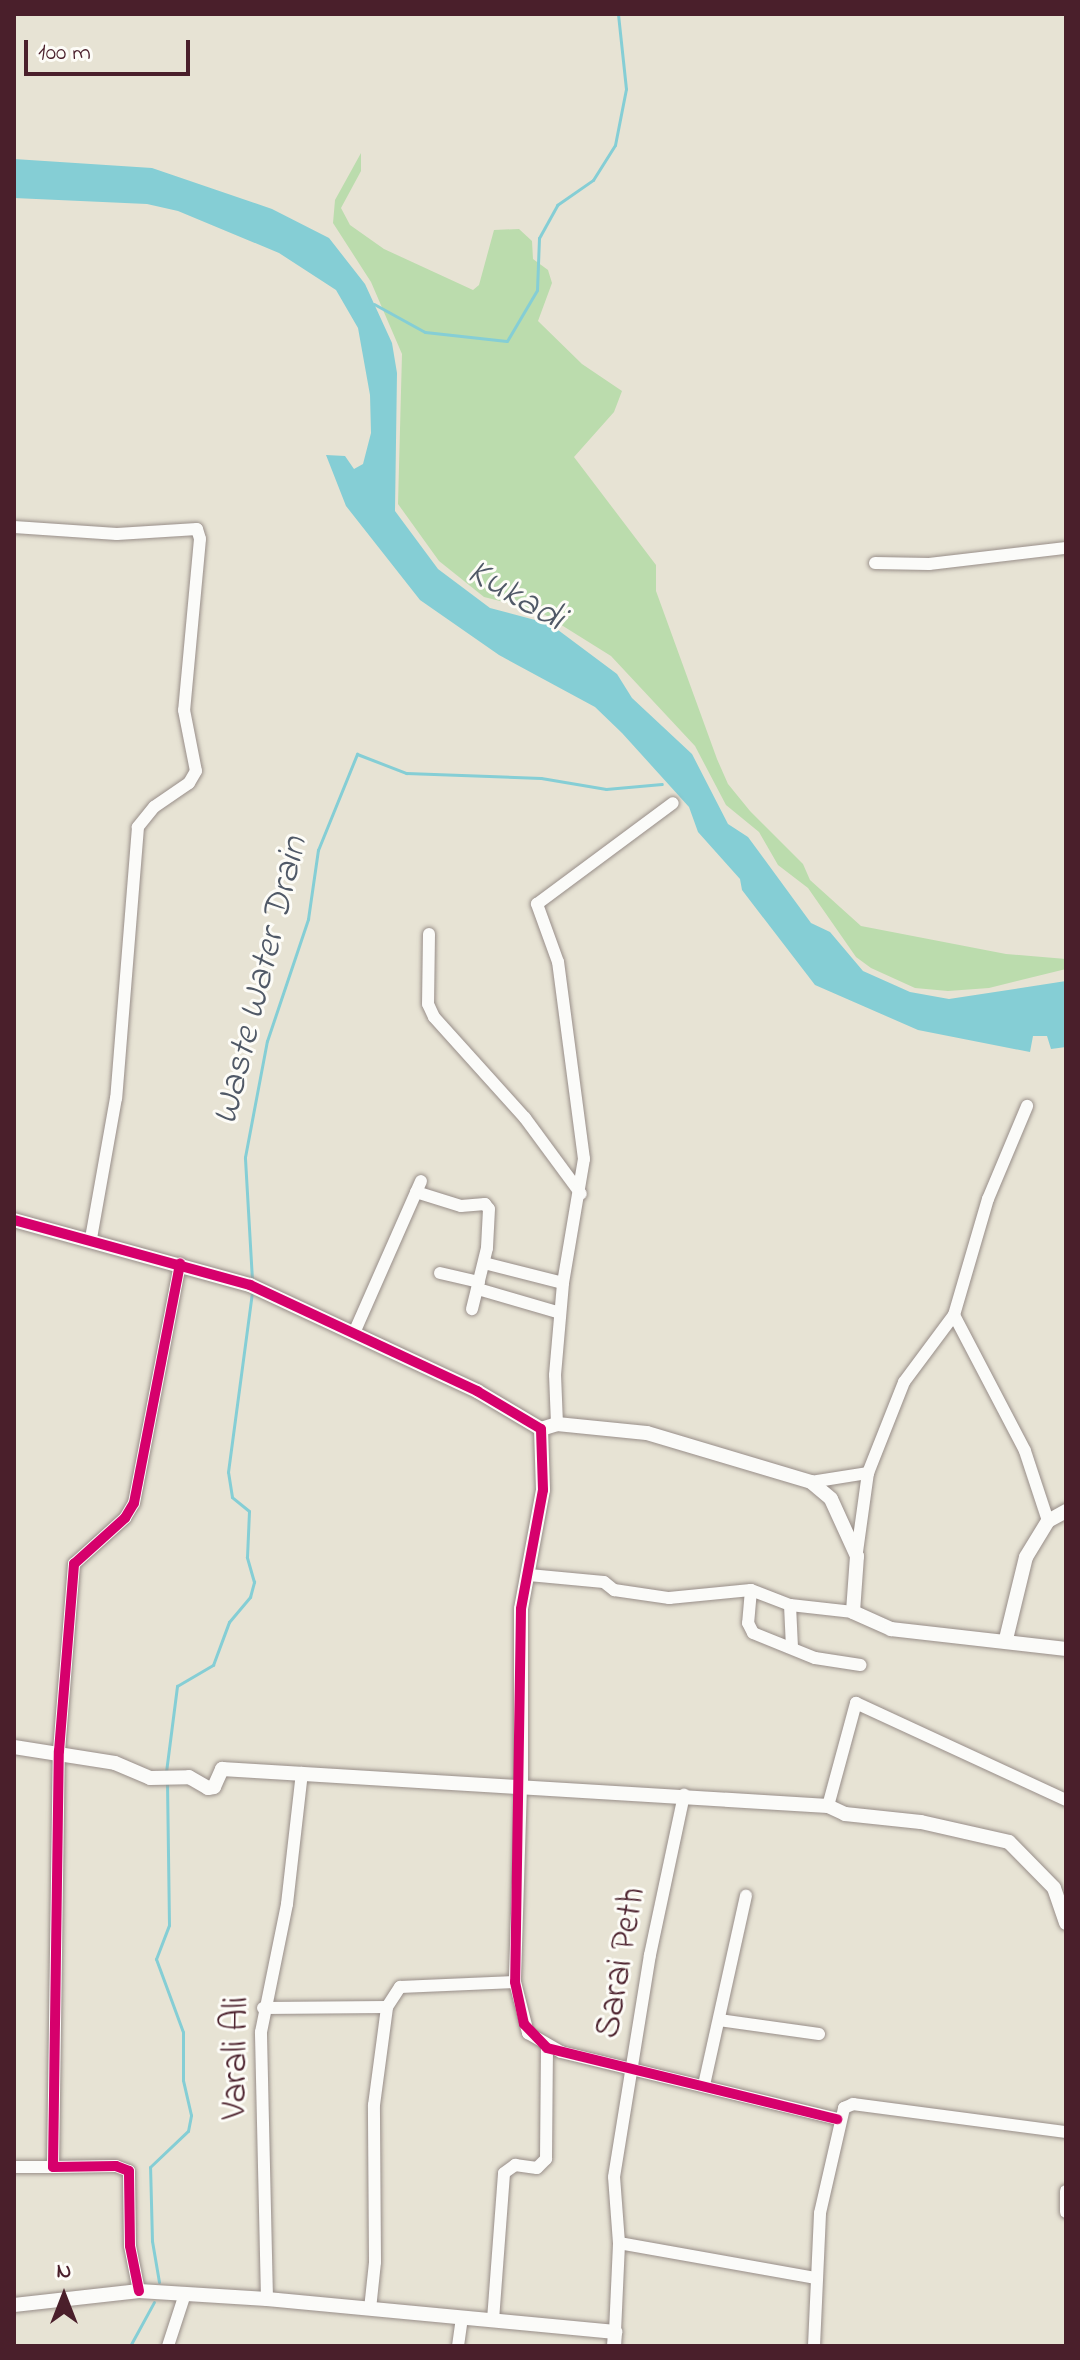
<!DOCTYPE html>
<style>
body{margin:0}
#map{position:relative;width:1080px;height:2360px;overflow:hidden;background:#e7e3d4;font-family:"Indie Flower",sans-serif}
div>[style]{position:absolute}
[style*='--x']{left:calc(var(--x)*1px);top:calc(var(--y)*1px);width:calc(var(--w)*1px);rotate:calc(var(--a)*1deg)}
.green>*{inset:0;background:#bbdcad}
.water>*{inset:0;background:#85ced5}
.stream>*{height:3px;margin:-1.5px;padding:0 1.5px;transform-origin:1.5px;border-radius:1.5px;background:#85ced5}
.roads{filter:drop-shadow(0 0 2px #988e89) drop-shadow(0 0 2px #988e89)}
.minor>*{height:12px;margin:-6px;padding:0 6px;transform-origin:6px;border-radius:6px;background:#fbfbf9}
.tertiary>*{height:14px;margin:-7px;padding:0 7px;transform-origin:7px;border-radius:7px;background:#fbfbf9}
.cycleway>*{height:10px;margin:-5px;padding:0 5px;transform-origin:5px;border-radius:5px;background:#d6006c}
span{translate:-50% -50%;white-space:nowrap;text-align:center;line-height:1.15;-webkit-text-stroke:6px #fdfcf7;paint-order:stroke}
.street-label{font-size:36px;color:#4a1f2b}
.water-label{font-size:38px;color:#505967;font-style:italic}
.frame{position:absolute;inset:0;border:16px solid #4a1f2b;pointer-events:none}
.north{position:absolute;left:24px;top:2256px;width:80px;height:80px;-webkit-text-stroke:6px #fdfcf7;paint-order:stroke;rotate:0deg;font-size:22px;font-weight:700;line-height:32px;text-align:center;color:#4a1f2b}
.north::after{content:'';display:block;margin:auto;width:28px;height:36px;background:#4a1f2b;clip-path:polygon(50% 0,100% 100%,50% 72%,0 100%)}
.scale{position:absolute;left:24px;top:40px;width:166px;height:36px;box-sizing:border-box;border:4px solid #4a1f2b;border-top:0;padding-left:10px;font-size:24px;line-height:28px;white-space:nowrap;color:#4a1f2b;-webkit-text-stroke:6px #fdfcf7;paint-order:stroke}
</style>
<div id="map">
<div class="green">
<div style="clip-path:polygon(361px 153px,361px 171px,341px 208px,350px 225px,384px 249px,473px 290px,479px 285px,494px 230px,519px 229px,532px 241px,533px 259px,548px 270px,552px 283px,538px 321px,582px 364px,622px 391px,614px 412px,574px 457px,656px 565px,656px 591px,717px 759px,728px 784px,750px 811px,803px 864px,810px 880px,861px 926px,1006px 954px,1066px 959px,1066px 969px,989px 988px,948px 991px,915px 988px,871px 968px,856px 957px,808px 888px,778px 865px,759px 832px,726px 805px,695px 746px,611px 656px,539px 611px,484px 597px,439px 561px,398px 504px,402px 354px,371px 282px,333px 223px,335px 200px)"></div>
</div>
<div class="water">
<div style="clip-path:polygon(14px 159px,152px 168px,272px 209px,329px 238px,365px 284px,392px 343px,397px 373px,395px 511px,438px 569px,490px 608px,550px 624px,617px 674px,632px 698px,692px 754px,728px 824px,748px 837px,811px 923px,830px 932px,863px 971px,910px 992px,949px 999px,1066px 981px,1066px 1047px,1051px 1049px,1047px 1036px,1033px 1036px,1030px 1052px,918px 1030px,815px 985px,742px 890px,740px 879px,698px 832px,689px 807px,622px 733px,595px 707px,499px 655px,420px 600px,346px 506px,326px 455px,345px 456px,354px 469px,363px 464px,371px 433px,370px 395px,358px 328px,336px 290px,279px 253px,178px 211px,147px 204px,14px 198px)"></div>
</div>
<div class="stream">
<div style="--x:374;--y:304;--w:58;--a:28.8"></div>
<div style="--x:425;--y:332;--w:82;--a:6.3"></div>
<div style="--x:507;--y:341;--w:59;--a:-59.5"></div>
<div style="--x:537;--y:290;--w:52;--a:-87.8"></div>
<div style="--x:539;--y:238;--w:38;--a:-61"></div>
<div style="--x:557;--y:205;--w:44;--a:-34.8"></div>
<div style="--x:593;--y:180;--w:41;--a:-57.8"></div>
<div style="--x:615;--y:145;--w:57;--a:-78.9"></div>
<div style="--x:626;--y:89;--w:75;--a:-96.1"></div>
<div style="--x:252;--y:1280;--w:123;--a:-93.3"></div>
<div style="--x:245;--y:1157;--w:118;--a:-79.3"></div>
<div style="--x:267;--y:1041;--w:129;--a:-71.4"></div>
<div style="--x:308;--y:919;--w:70;--a:-81.8"></div>
<div style="--x:318;--y:850;--w:104;--a:-67.9"></div>
<div style="--x:357;--y:754;--w:53;--a:21.2"></div>
<div style="--x:406;--y:773;--w:135;--a:2.1"></div>
<div style="--x:541;--y:778;--w:66;--a:9.6"></div>
<div style="--x:606;--y:789;--w:56;--a:-5.1"></div>
<div style="--x:166;--y:1772;--w:87;--a:-82.7"></div>
<div style="--x:177;--y:1686;--w:42;--a:-30.3"></div>
<div style="--x:213;--y:1665;--w:46;--a:-69.6"></div>
<div style="--x:229;--y:1622;--w:33;--a:-50"></div>
<div style="--x:250;--y:1597;--w:16;--a:-75"></div>
<div style="--x:254;--y:1582;--w:26;--a:-106"></div>
<div style="--x:247;--y:1557;--w:46;--a:-87.5"></div>
<div style="--x:249;--y:1511;--w:22;--a:-141"></div>
<div style="--x:232;--y:1497;--w:25;--a:-99"></div>
<div style="--x:228;--y:1472;--w:182;--a:-82.4"></div>
<div style="--x:159;--y:2282;--w:42;--a:-99.7"></div>
<div style="--x:152;--y:2241;--w:74;--a:-91.5"></div>
<div style="--x:150;--y:2167;--w:52;--a:-43.5"></div>
<div style="--x:188;--y:2131;--w:16;--a:-79"></div>
<div style="--x:191;--y:2115;--w:36;--a:-103"></div>
<div style="--x:183;--y:2080;--w:48;--a:-90"></div>
<div style="--x:183;--y:2032;--w:78;--a:-110.3"></div>
<div style="--x:156;--y:1959;--w:36;--a:-69"></div>
<div style="--x:169;--y:1925;--w:142;--a:-90.8"></div>
<div style="--x:130;--y:2346;--w:50;--a:-61.4"></div>
</div>
<div class="roads">
<div class="minor">
<div style="--x:14;--y:527;--w:103;--a:3.9"></div>
<div style="--x:117;--y:534;--w:80;--a:-3.6"></div>
<div style="--x:197;--y:529;--w:10;--a:73"></div>
<div style="--x:200;--y:539;--w:172;--a:95.3"></div>
<div style="--x:184;--y:710;--w:62;--a:78.9"></div>
<div style="--x:196;--y:771;--w:14;--a:120"></div>
<div style="--x:189;--y:783;--w:42;--a:145.6"></div>
<div style="--x:154;--y:807;--w:26;--a:129"></div>
<div style="--x:138;--y:827;--w:272;--a:94.6"></div>
<div style="--x:116;--y:1098;--w:142;--a:100.1"></div>
<div style="--x:875;--y:563;--w:54;--a:1.1"></div>
<div style="--x:929;--y:564;--w:138;--a:-6.7"></div>
<div style="--x:429;--y:934;--w:70;--a:90.8"></div>
<div style="--x:428;--y:1004;--w:14;--a:65"></div>
<div style="--x:434;--y:1017;--w:136;--a:48"></div>
<div style="--x:525;--y:1118;--w:94;--a:53.6"></div>
<div style="--x:416;--y:1192;--w:47;--a:17.3"></div>
<div style="--x:461;--y:1206;--w:24;--a:-5"></div>
<div style="--x:485;--y:1204;--w:6;--a:51"></div>
<div style="--x:489;--y:1209;--w:39;--a:93"></div>
<div style="--x:487;--y:1248;--w:63;--a:103.8"></div>
<div style="--x:484;--y:1263;--w:81;--a:14.2"></div>
<div style="--x:440;--y:1273;--w:40;--a:13"></div>
<div style="--x:478;--y:1289;--w:85;--a:16.3"></div>
<div style="--x:954;--y:1315;--w:121;--a:-73.7"></div>
<div style="--x:988;--y:1199;--w:101;--a:-67.2"></div>
<div style="--x:354;--y:1333;--w:166;--a:-66.2"></div>
<div style="--x:557;--y:1424;--w:49;--a:-92.3"></div>
<div style="--x:555;--y:1375;--w:92;--a:-85"></div>
<div style="--x:563;--y:1283;--w:126;--a:-80.4"></div>
<div style="--x:584;--y:1159;--w:199;--a:-97.5"></div>
<div style="--x:558;--y:962;--w:62;--a:-109.9"></div>
<div style="--x:537;--y:904;--w:169;--a:-36.6"></div>
<div style="--x:811;--y:1482;--w:58;--a:-9"></div>
<div style="--x:868;--y:1473;--w:98;--a:-68.4"></div>
<div style="--x:904;--y:1382;--w:84;--a:-53.3"></div>
<div style="--x:954;--y:1315;--w:153;--a:62.4"></div>
<div style="--x:1025;--y:1451;--w:74;--a:71.8"></div>
<div style="--x:857;--y:1552;--w:80;--a:-82.1"></div>
<div style="--x:529;--y:1575;--w:75;--a:5.3"></div>
<div style="--x:604;--y:1582;--w:13;--a:39"></div>
<div style="--x:614;--y:1590;--w:56;--a:8.3"></div>
<div style="--x:669;--y:1598;--w:82;--a:-5.6"></div>
<div style="--x:790;--y:1605;--w:42;--a:87.3"></div>
<div style="--x:853;--y:1612;--w:63;--a:-173.7"></div>
<div style="--x:790;--y:1605;--w:42;--a:-159"></div>
<div style="--x:751;--y:1590;--w:33;--a:95"></div>
<div style="--x:748;--y:1623;--w:11;--a:63"></div>
<div style="--x:753;--y:1633;--w:67;--a:22"></div>
<div style="--x:815;--y:1658;--w:46;--a:8.8"></div>
<div style="--x:521;--y:1786;--w:196;--a:91.8"></div>
<div style="--x:515;--y:1982;--w:53;--a:75.7"></div>
<div style="--x:528;--y:2033;--w:38;--a:30"></div>
<div style="--x:561;--y:2052;--w:284;--a:13.6"></div>
<div style="--x:828;--y:1806;--w:107;--a:-74.8"></div>
<div style="--x:856;--y:1703;--w:231;--a:24.8"></div>
<div style="--x:263;--y:2008;--w:124;--a:-0.5"></div>
<div style="--x:387;--y:2007;--w:24;--a:-57"></div>
<div style="--x:400;--y:1987;--w:115;--a:-2.5"></div>
<div style="--x:719;--y:2020;--w:101;--a:8"></div>
<div style="--x:704;--y:2085;--w:194;--a:-77.5"></div>
<div style="--x:14;--y:2167;--w:39;--a:0"></div>
<div style="--x:1066;--y:2191;--w:21;--a:90"></div>
<div style="--x:619;--y:2243;--w:199;--a:10.1"></div>
<div style="--x:139;--y:2291;--w:46;--a:-101.3"></div>
<div style="--x:130;--y:2246;--w:75;--a:-90.8"></div>
<div style="--x:129;--y:2171;--w:14;--a:-159"></div>
<div style="--x:116;--y:2166;--w:63;--a:179.1"></div>
<div style="--x:53;--y:2167;--w:416;--a:-89.2"></div>
<div style="--x:59;--y:1751;--w:188;--a:-85.4"></div>
<div style="--x:74;--y:1564;--w:69;--a:-42"></div>
<div style="--x:125;--y:1518;--w:17;--a:-59"></div>
<div style="--x:134;--y:1503;--w:244;--a:-79.1"></div>
<div style="--x:267;--y:2299;--w:267;--a:-91.3"></div>
<div style="--x:261;--y:2032;--w:131;--a:-78.5"></div>
<div style="--x:287;--y:1904;--w:132;--a:-83.5"></div>
<div style="--x:370;--y:2309;--w:47;--a:-83.9"></div>
<div style="--x:375;--y:2262;--w:157;--a:-90.4"></div>
<div style="--x:374;--y:2105;--w:99;--a:-82.4"></div>
<div style="--x:493;--y:2320;--w:147;--a:-85.7"></div>
<div style="--x:504;--y:2173;--w:14;--a:-36"></div>
<div style="--x:515;--y:2165;--w:22;--a:8"></div>
<div style="--x:537;--y:2168;--w:13;--a:-45"></div>
<div style="--x:546;--y:2159;--w:111;--a:-89.5"></div>
<div style="--x:615;--y:2332;--w:89;--a:-87.4"></div>
<div style="--x:619;--y:2243;--w:66;--a:-94.3"></div>
<div style="--x:614;--y:2177;--w:225;--a:-80.8"></div>
<div style="--x:650;--y:1955;--w:164;--a:-78"></div>
<div style="--x:168;--y:2346;--w:55;--a:-71.9"></div>
<div style="--x:458;--y:2346;--w:28;--a:-82"></div>
<div style="--x:814;--y:2346;--w:133;--a:-87.4"></div>
<div style="--x:820;--y:2213;--w:108;--a:-77.1"></div>
<div style="--x:844;--y:2108;--w:10;--a:-24"></div>
<div style="--x:853;--y:2104;--w:215;--a:7.5"></div>
</div>
<div class="tertiary">
<div style="--x:14;--y:1220;--w:245;--a:15.4"></div>
<div style="--x:250;--y:1285;--w:251;--a:25"></div>
<div style="--x:477;--y:1391;--w:74;--a:30.7"></div>
<div style="--x:541;--y:1429;--w:61;--a:88.1"></div>
<div style="--x:543;--y:1490;--w:121;--a:100.5"></div>
<div style="--x:521;--y:1609;--w:177;--a:90"></div>
<div style="--x:541;--y:1429;--w:17;--a:-17"></div>
<div style="--x:557;--y:1424;--w:90;--a:5.7"></div>
<div style="--x:647;--y:1433;--w:171;--a:16.6"></div>
<div style="--x:811;--y:1482;--w:26;--a:40"></div>
<div style="--x:831;--y:1499;--w:63;--a:65.5"></div>
<div style="--x:857;--y:1556;--w:56;--a:94.1"></div>
<div style="--x:853;--y:1612;--w:42;--a:24.1"></div>
<div style="--x:891;--y:1629;--w:176;--a:6.5"></div>
<div style="--x:1006;--y:1639;--w:84;--a:-76.3"></div>
<div style="--x:1026;--y:1557;--w:42;--a:-58.6"></div>
<div style="--x:1048;--y:1521;--w:21;--a:-29"></div>
<div style="--x:14;--y:1747;--w:102;--a:9"></div>
<div style="--x:115;--y:1763;--w:38;--a:23"></div>
<div style="--x:150;--y:1778;--w:39;--a:-1"></div>
<div style="--x:189;--y:1777;--w:22;--a:30"></div>
<div style="--x:208;--y:1788;--w:6;--a:-9"></div>
<div style="--x:214;--y:1787;--w:20;--a:-66"></div>
<div style="--x:222;--y:1769;--w:607;--a:3.49"></div>
<div style="--x:828;--y:1806;--w:19;--a:25"></div>
<div style="--x:845;--y:1814;--w:76;--a:6"></div>
<div style="--x:921;--y:1822;--w:90;--a:12.8"></div>
<div style="--x:1009;--y:1842;--w:64;--a:45.6"></div>
<div style="--x:1054;--y:1888;--w:37;--a:71"></div>
<div style="--x:14;--y:2305;--w:126;--a:-6.4"></div>
<div style="--x:139;--y:2291;--w:128;--a:3.6"></div>
<div style="--x:267;--y:2299;--w:350;--a:5.4"></div>
<div style="--x:615;--y:2332;--w:14;--a:94"></div>
</div>
</div>
<div class="cycleway">
<div style="--x:14;--y:1220;--w:245;--a:15.4"></div>
<div style="--x:250;--y:1285;--w:251;--a:25"></div>
<div style="--x:477;--y:1391;--w:74;--a:30.7"></div>
<div style="--x:541;--y:1429;--w:61;--a:88.1"></div>
<div style="--x:543;--y:1490;--w:121;--a:100.5"></div>
<div style="--x:521;--y:1609;--w:373;--a:90.9"></div>
<div style="--x:515;--y:1982;--w:43;--a:77.9"></div>
<div style="--x:524;--y:2024;--w:33;--a:46"></div>
<div style="--x:547;--y:2048;--w:299;--a:13.8"></div>
<div style="--x:139;--y:2291;--w:46;--a:-101.3"></div>
<div style="--x:130;--y:2246;--w:75;--a:-90.8"></div>
<div style="--x:129;--y:2171;--w:14;--a:-159"></div>
<div style="--x:116;--y:2166;--w:63;--a:179.1"></div>
<div style="--x:53;--y:2167;--w:416;--a:-89.2"></div>
<div style="--x:59;--y:1751;--w:188;--a:-85.4"></div>
<div style="--x:74;--y:1564;--w:69;--a:-42"></div>
<div style="--x:125;--y:1518;--w:17;--a:-59"></div>
<div style="--x:134;--y:1503;--w:244;--a:-79.1"></div>
</div>
<div class="street-label">
<span style="left:622px;top:1963px;rotate:-80deg">Sarai Peth</span>
<span style="left:237px;top:2058px;rotate:-89deg">Varali Ali</span>
</div>
<div class="water-label">
<span style="left:515px;top:597px;rotate:30deg">Kukadi</span>
<span style="left:262px;top:981px;rotate:-76deg">Waste Water Drain</span>
</div>
<div class="frame"></div>
<div class="north">N</div>
<div class="scale">100 m</div>
</div>
